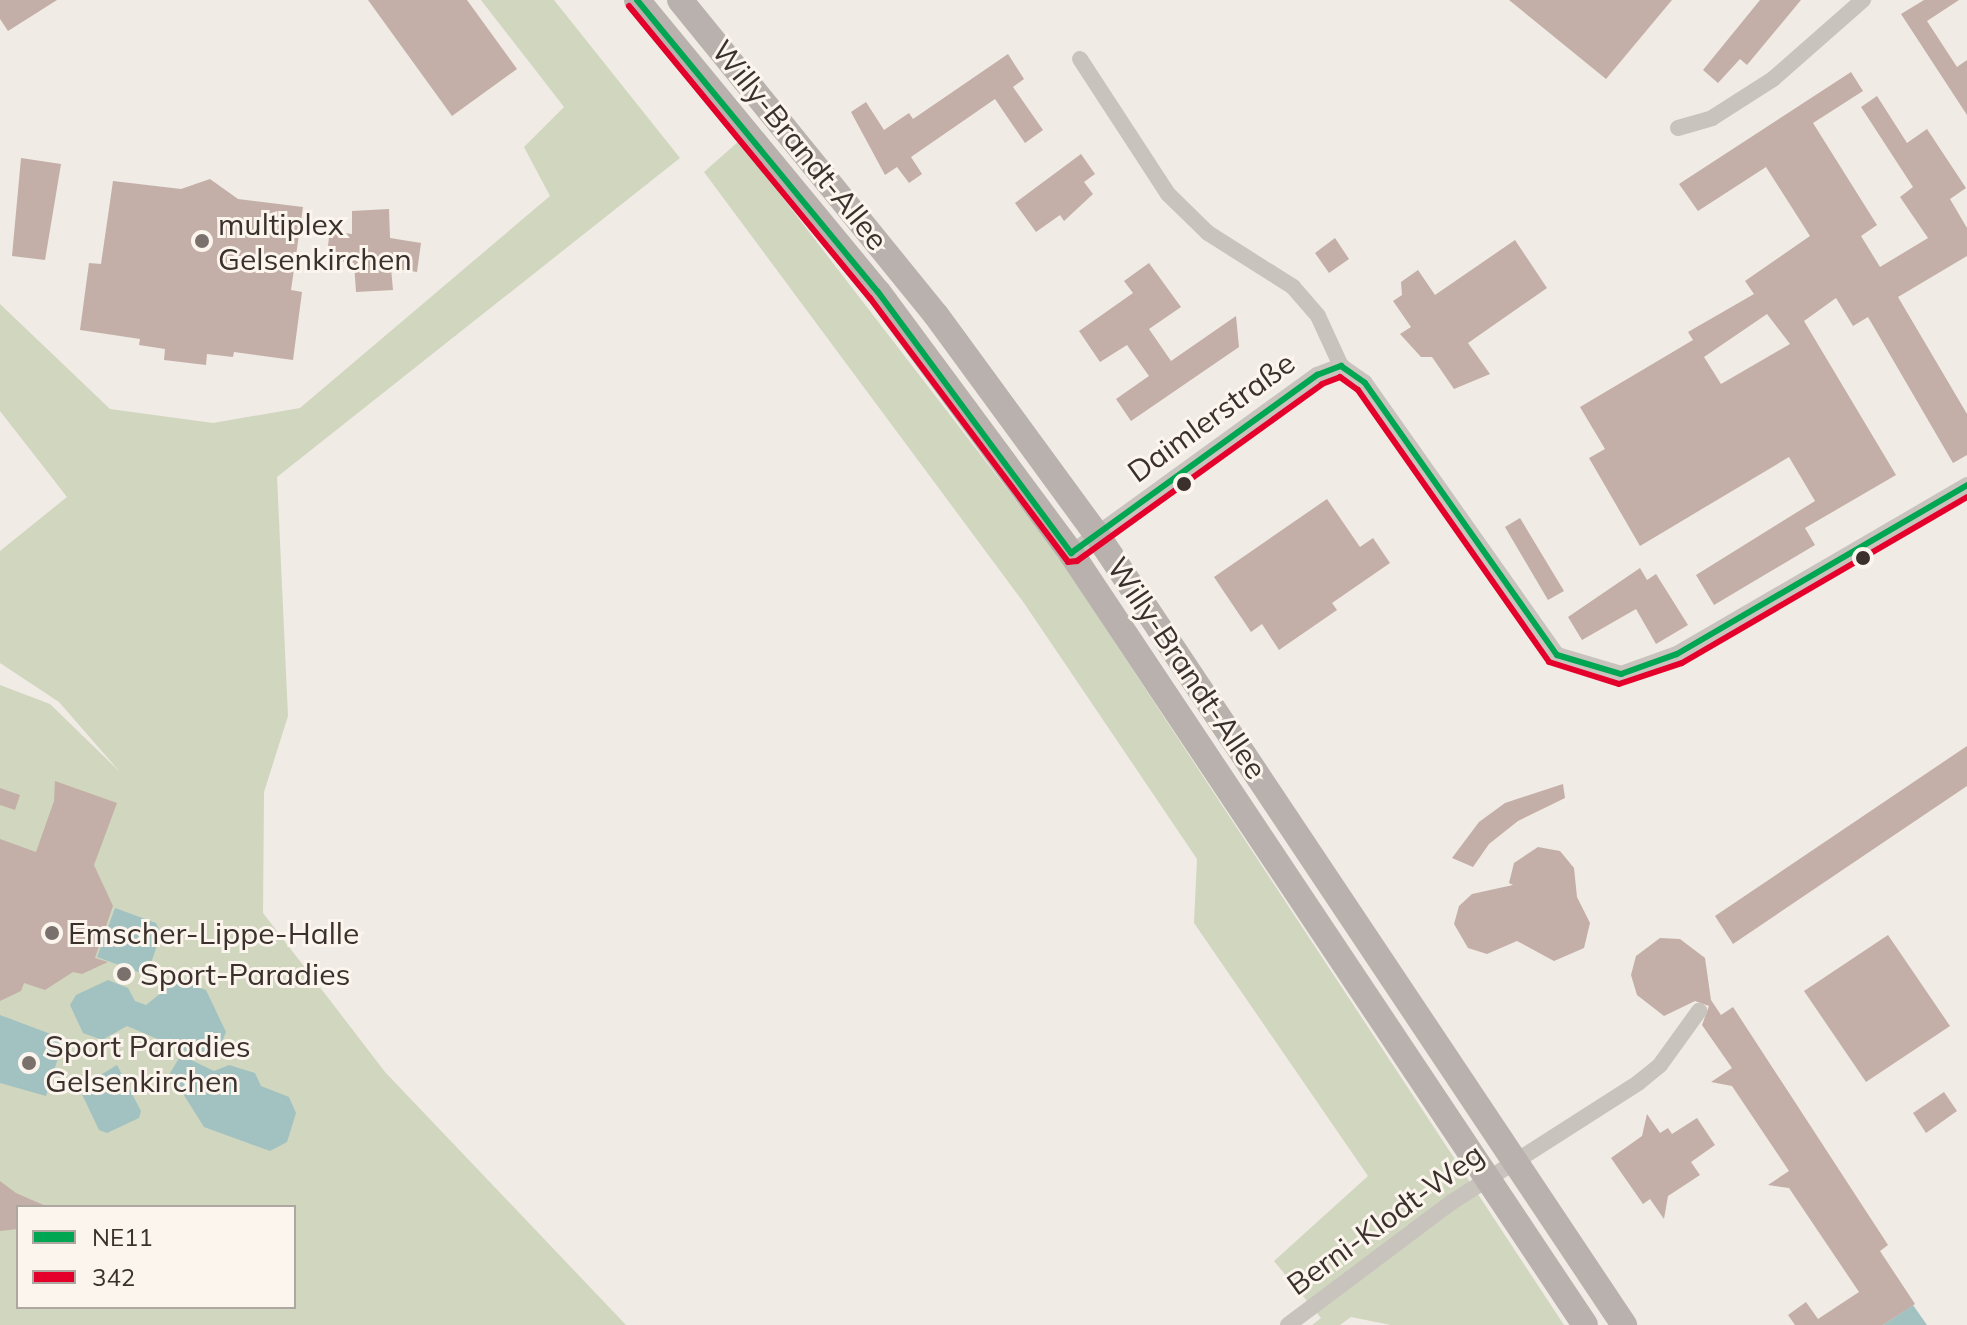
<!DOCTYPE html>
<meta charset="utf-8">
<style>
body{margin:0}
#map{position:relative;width:1967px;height:1325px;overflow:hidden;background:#f0ebe5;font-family:Mulish,sans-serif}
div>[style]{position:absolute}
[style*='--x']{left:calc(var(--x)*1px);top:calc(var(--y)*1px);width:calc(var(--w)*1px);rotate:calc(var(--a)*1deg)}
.green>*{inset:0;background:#d1d6bf}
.water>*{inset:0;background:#a1c2c1}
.building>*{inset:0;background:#c3afa7}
.street>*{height:16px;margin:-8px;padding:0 8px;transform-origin:8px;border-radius:8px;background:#c9c3be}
.primary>*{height:26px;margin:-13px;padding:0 13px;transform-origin:13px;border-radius:13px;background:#b8b1ad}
.bus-1>*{height:6px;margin:-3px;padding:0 3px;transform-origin:3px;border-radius:3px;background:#00a651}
.bus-2>*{height:6px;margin:-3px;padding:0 3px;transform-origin:3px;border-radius:3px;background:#e4002b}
.dots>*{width:22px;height:22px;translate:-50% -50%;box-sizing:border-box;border:4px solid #fbf5ee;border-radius:50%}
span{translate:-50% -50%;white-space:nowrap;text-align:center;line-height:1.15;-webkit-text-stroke:6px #fbf5ee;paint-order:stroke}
.street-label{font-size:30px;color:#3b302b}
.poi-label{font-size:30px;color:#3b302b}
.left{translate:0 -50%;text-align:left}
.legend{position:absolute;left:16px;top:1205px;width:280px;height:104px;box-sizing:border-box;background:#fbf5ee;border:2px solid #aea6a0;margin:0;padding:10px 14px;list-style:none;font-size:24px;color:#3b302b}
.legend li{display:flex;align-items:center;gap:16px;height:40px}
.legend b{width:40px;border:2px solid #aea6a0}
</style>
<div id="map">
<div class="green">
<div style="clip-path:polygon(evenodd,481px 0,554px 0,680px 158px,277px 477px,288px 716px,264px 792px,263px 913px,385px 1072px,626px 1325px,0 1325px,0 685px,50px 704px,120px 772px,59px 702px,0 663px,0 551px,67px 497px,0 411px,0 304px,110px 409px,213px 423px,300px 408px,550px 196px,524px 147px,564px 107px,481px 0,18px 1207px,294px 1207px,294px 1307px,18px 1307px,18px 1207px)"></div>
<div style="clip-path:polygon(739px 141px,1054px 550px,1564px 1325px,1391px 1325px,1351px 1317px,1340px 1325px,1312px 1325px,1321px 1318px,1274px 1261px,1368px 1176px,1194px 923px,1197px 859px,1024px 603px,704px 172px)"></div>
</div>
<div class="water">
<div style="clip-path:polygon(115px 908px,156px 923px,161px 934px,150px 966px,138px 972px,97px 957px)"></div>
<div style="clip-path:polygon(108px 980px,128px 988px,135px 1001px,146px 1005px,177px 980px,206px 990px,226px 1032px,218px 1051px,202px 1058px,127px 1026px,102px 1040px,83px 1033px,70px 1005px,76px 995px)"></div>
<div style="clip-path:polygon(0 1015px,64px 1039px,46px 1096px,0 1083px)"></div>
<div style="clip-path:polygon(181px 1055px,214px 1071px,229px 1065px,255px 1073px,261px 1086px,289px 1097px,296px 1113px,287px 1142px,270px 1151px,204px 1127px,170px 1073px)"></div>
<div style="clip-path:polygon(117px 1065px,141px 1111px,139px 1118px,107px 1133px,99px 1130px,79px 1088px)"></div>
<div style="clip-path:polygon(1913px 1305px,1927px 1325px,1883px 1325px)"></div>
</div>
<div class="building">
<div style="clip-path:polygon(0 0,57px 0,8px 31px,0 19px)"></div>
<div style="clip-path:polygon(368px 0,467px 0,517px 69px,452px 116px)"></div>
<div style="clip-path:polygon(1509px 0,1672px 0,1606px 79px)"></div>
<div style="clip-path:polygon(1760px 0,1801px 0,1747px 65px,1740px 59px,1718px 83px,1703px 70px)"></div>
<div style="clip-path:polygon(1924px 0,1959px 0,1927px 21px,1957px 67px,1967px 60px,1967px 115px,1901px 14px)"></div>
<div style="clip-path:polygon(1008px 54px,1024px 79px,1013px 87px,1043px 130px,1025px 143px,995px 99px,911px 157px,922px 174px,909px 183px,897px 167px,885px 175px,851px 112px,866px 102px,884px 130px,909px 113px,913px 119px)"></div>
<div style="clip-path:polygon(evenodd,1851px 72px,1863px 91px,1813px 123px,1877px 225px,1861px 236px,1880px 267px,1928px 238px,1900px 197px,1913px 187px,1861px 107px,1877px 96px,1907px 143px,1927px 129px,1966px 188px,1950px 199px,1967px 228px,1967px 256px,1898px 297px,1967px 414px,1967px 455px,1953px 463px,1868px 317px,1853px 326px,1836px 298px,1804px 321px,1896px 475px,1805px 528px,1815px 545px,1714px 605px,1696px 575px,1815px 501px,1789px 457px,1640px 546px,1589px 458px,1605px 449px,1580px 407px,1693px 340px,1688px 332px,1754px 294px,1745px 281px,1810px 236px,1766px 167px,1698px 211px,1679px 184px,1851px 72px,1767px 314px,1790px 344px,1721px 384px,1704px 357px,1767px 314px)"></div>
<div style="clip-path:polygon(1081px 154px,1095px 174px,1084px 182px,1093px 194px,1064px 221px,1060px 215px,1036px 232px,1015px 203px)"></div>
<div style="clip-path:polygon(21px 158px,61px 164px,45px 260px,12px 256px)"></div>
<div style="clip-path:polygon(210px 179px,238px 199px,303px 207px,291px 290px,302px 292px,293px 360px,234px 352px,233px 357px,207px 354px,206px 365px,164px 360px,165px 349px,139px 345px,140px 339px,80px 330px,89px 263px,101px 264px,113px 181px,181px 189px)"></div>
<div style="clip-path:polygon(389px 209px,390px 238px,421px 243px,417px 272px,391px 268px,393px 290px,356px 292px,354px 263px,326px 259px,330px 231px,352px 234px,352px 211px)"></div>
<div style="clip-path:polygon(1335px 238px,1349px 259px,1329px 273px,1315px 253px)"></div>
<div style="clip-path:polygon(1515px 240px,1547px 288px,1468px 343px,1490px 374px,1454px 389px,1432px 357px,1421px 357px,1400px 334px,1411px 327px,1393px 301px,1402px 295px,1401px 282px,1418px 270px,1435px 295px)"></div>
<div style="clip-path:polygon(1149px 263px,1181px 307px,1149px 329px,1171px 361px,1236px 316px,1239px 347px,1131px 421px,1116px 399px,1149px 376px,1127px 345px,1100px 362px,1079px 331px,1133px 293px,1124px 281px)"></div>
<div style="clip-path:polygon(1327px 499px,1360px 547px,1373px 538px,1390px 563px,1332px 603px,1337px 610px,1279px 650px,1262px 624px,1251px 632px,1214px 577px)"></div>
<div style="clip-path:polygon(1520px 518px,1564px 591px,1548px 600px,1505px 527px)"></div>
<div style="clip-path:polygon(1640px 568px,1647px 580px,1656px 574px,1688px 625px,1656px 644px,1636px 609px,1582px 640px,1568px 617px)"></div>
<div style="clip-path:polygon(1967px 746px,1967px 786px,1733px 944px,1715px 916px)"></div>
<div style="clip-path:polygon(55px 781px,117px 803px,94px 865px,113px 906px,95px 958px,108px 962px,82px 974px,73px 972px,45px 990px,24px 983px,21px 991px,0 1001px,0 839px,36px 852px,54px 801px)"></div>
<div style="clip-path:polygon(1563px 784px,1565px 798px,1518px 821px,1489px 844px,1473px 867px,1452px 858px,1479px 822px,1505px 803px)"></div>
<div style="clip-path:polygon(0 788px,20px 795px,15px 810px,0 805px)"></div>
<div style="clip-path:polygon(1538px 847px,1560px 851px,1574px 868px,1577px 897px,1590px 923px,1584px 948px,1554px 961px,1517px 941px,1487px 954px,1468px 948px,1454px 924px,1459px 906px,1472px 894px,1513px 885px,1509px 883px,1514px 863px)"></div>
<div style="clip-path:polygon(1888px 935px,1950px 1026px,1866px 1082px,1804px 991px)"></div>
<div style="clip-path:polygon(1660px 938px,1680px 939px,1705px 958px,1711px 1000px,1721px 1015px,1733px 1007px,1888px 1245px,1880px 1251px,1915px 1304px,1883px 1325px,1795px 1325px,1788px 1315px,1806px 1302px,1818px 1319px,1859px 1292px,1789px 1188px,1768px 1185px,1789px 1171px,1732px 1086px,1711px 1082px,1732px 1068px,1702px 1025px,1709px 1006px,1695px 1001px,1664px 1016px,1637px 995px,1631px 975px,1636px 956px)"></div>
<div style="clip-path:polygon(1944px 1092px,1957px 1111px,1926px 1133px,1913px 1113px)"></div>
<div style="clip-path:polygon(1647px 1114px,1660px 1133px,1668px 1128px,1672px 1134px,1697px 1118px,1715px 1145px,1691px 1162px,1700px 1175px,1668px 1196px,1664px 1219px,1650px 1199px,1643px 1204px,1611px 1158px,1642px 1136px)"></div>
<div style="clip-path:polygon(0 1181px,16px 1193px,48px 1207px,18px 1207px,18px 1229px,0 1231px)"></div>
</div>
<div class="street">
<div style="--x:1080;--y:59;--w:161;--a:56.9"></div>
<div style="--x:1168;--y:194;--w:56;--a:44.3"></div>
<div style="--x:1208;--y:233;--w:101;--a:32.4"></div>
<div style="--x:1293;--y:287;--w:38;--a:49"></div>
<div style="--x:1318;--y:316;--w:55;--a:65.3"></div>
<div style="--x:1678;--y:128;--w:35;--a:-16"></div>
<div style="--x:1712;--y:118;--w:72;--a:-32.6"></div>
<div style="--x:1773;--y:79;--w:120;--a:-41.3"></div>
<div style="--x:1071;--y:553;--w:304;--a:-35.9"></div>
<div style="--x:1317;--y:375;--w:26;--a:-21"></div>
<div style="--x:1341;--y:366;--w:29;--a:35"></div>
<div style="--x:1365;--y:383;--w:333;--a:54.8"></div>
<div style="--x:1557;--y:655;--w:67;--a:16.5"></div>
<div style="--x:1621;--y:674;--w:59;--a:-19.7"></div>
<div style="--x:1677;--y:654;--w:336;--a:-30.2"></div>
<div style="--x:1288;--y:1325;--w:205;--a:-36.9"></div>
<div style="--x:1452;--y:1202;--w:221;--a:-32.6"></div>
<div style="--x:1638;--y:1083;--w:28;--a:-39"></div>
<div style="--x:1660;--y:1065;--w:67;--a:-54.2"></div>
</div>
<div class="primary">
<div style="--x:637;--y:0;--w:379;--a:50.5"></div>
<div style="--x:878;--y:292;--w:325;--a:53.5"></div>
<div style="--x:1071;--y:553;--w:927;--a:56.34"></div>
<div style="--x:680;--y:0;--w:406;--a:50.9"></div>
<div style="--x:936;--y:315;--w:273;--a:53.8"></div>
<div style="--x:1097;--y:535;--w:950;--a:56.29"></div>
</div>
<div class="bus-1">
<div style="--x:637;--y:0;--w:379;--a:50.5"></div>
<div style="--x:878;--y:292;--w:325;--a:53.5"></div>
<div style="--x:1071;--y:553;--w:304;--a:-35.9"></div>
<div style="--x:1317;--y:375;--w:26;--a:-21"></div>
<div style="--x:1341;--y:366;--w:29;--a:35"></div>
<div style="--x:1365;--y:383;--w:333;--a:54.8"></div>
<div style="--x:1557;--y:655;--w:67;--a:16.5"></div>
<div style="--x:1621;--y:674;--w:59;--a:-19.7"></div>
<div style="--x:1677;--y:654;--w:336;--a:-30.2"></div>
</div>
<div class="bus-2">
<div style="--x:629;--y:6;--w:379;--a:50.5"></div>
<div style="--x:870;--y:298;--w:330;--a:53.1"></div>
<div style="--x:1068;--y:562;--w:9;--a:-6"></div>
<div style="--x:1077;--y:561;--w:302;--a:-35.8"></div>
<div style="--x:1322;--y:384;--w:19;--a:-21"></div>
<div style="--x:1340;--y:377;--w:22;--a:36"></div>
<div style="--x:1358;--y:390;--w:332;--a:54.9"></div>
<div style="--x:1549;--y:662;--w:73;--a:17.4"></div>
<div style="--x:1619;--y:684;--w:66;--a:-18.4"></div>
<div style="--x:1682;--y:663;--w:330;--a:-30.2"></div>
</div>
<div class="dots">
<div style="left:202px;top:241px;background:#7a716c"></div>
<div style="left:1184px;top:484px;background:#3b302b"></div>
<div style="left:1863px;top:558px;background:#3b302b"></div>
<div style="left:52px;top:933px;background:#7a716c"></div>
<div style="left:124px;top:974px;background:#7a716c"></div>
<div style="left:29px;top:1063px;background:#7a716c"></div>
</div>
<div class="street-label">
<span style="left:800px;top:145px;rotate:51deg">Willy-Brandt-Allee</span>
<span style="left:1211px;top:417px;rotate:-36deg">Daimlerstraße</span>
<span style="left:1187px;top:668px;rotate:56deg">Willy-Brandt-Allee</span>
<span style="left:1385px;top:1219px;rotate:-36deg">Berni-Klodt-Weg</span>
</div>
<div class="poi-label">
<span class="left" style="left:218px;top:241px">multiplex<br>Gelsenkirchen</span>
<span class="left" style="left:68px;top:933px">Emscher-Lippe-Halle</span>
<span class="left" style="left:140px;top:974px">Sport-Paradies</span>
<span class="left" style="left:45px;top:1063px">Sport Paradies<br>Gelsenkirchen</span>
</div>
<ul class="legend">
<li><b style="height:10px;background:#00a651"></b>NE11</li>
<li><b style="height:10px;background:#e4002b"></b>342</li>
</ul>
</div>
